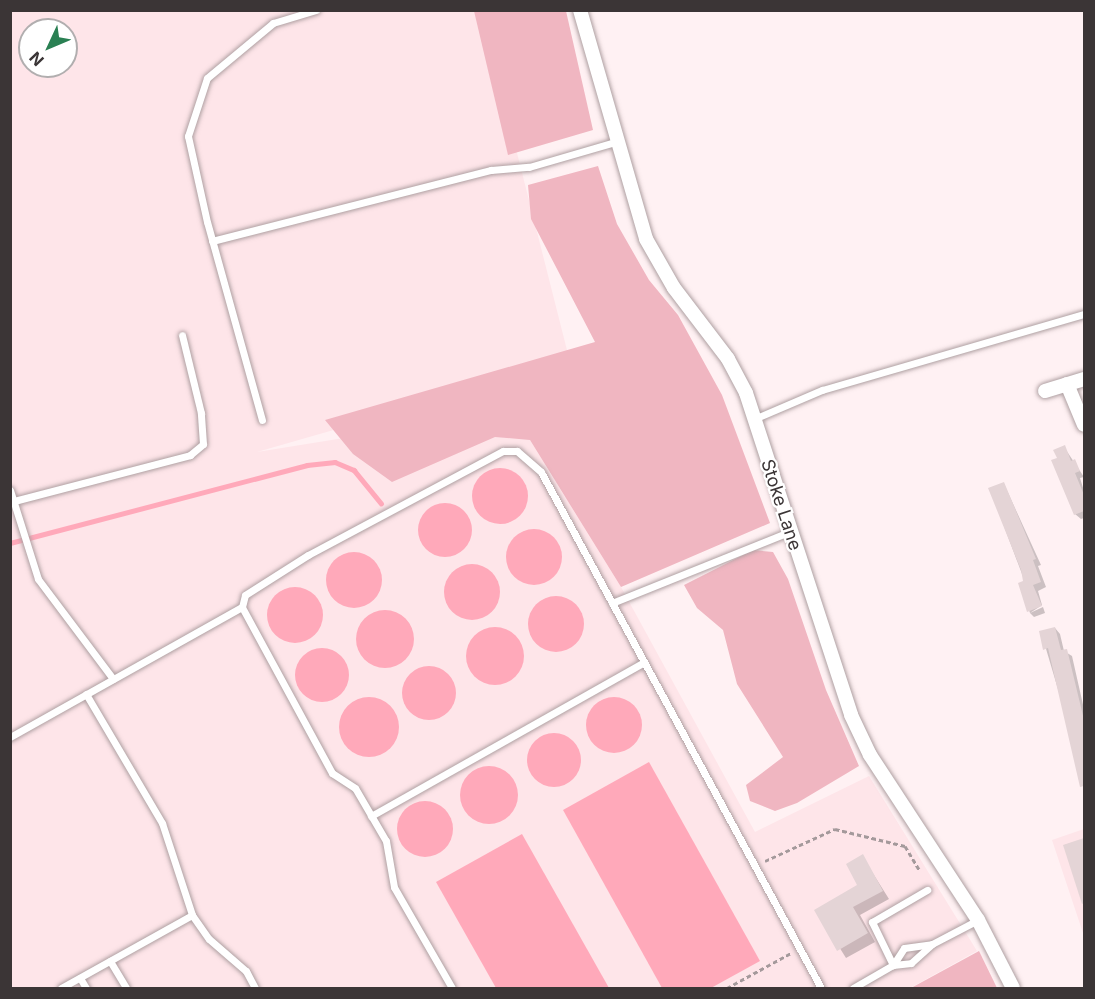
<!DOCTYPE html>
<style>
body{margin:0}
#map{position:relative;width:1095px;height:999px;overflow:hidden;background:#fff1f3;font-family:Inter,sans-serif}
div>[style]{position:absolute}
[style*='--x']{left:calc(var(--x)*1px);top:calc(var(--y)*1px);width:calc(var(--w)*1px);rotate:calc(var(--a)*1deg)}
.built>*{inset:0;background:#fee5e9}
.green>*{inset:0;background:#f0b6c1}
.water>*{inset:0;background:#ffa9ba}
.round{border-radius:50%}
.shadow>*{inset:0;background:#0003}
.stream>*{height:4.5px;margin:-2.25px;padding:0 2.25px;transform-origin:2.25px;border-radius:2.25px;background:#ffa9ba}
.building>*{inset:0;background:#e4d4d6}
.path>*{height:3px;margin-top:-1.5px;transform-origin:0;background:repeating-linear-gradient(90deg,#a4999b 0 4.5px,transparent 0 7.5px)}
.roads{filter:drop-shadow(0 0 2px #afa0a2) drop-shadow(0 0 2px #afa0a2)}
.lane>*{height:7px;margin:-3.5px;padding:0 3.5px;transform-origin:3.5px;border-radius:3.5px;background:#fff}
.street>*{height:14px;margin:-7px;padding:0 7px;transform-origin:7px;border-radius:7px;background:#fff}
span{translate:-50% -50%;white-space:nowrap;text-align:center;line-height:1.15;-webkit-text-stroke:4.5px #fff;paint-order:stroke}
.street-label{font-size:18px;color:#3b3536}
.frame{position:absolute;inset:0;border:12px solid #3b3536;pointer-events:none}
.north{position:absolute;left:18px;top:18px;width:60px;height:60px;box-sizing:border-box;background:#fff;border:2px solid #b1aeaf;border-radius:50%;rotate:226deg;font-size:16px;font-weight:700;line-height:24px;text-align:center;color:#3b3536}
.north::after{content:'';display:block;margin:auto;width:21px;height:27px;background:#2a8053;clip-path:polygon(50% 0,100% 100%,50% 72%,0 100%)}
</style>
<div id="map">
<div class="built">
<div style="clip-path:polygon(evenodd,10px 11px,481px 11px,570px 362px,257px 452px,512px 411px,621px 587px,755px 832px,869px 776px,977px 951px,910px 988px,11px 988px,10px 11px,30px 30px,66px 30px,66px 66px,30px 66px,30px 30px)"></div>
<div style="clip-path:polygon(1084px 829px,1084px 936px,1052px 840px)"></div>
</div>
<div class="green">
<div style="clip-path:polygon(474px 11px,566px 11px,593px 130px,508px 155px)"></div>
<div style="clip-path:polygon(598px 166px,617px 224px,649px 280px,678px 315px,722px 395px,770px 523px,621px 587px,530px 440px,495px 437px,392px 482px,353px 454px,325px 420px,595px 342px,531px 219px,528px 185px)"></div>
<div style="clip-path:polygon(753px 550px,773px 552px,788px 579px,826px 690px,859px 766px,797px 803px,775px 811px,750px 801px,746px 785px,783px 757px,737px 684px,723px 630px,697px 608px,684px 585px)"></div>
<div style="clip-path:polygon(979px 951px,997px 988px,911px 988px)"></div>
</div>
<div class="water">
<div class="round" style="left:472px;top:468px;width:56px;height:56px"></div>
<div class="round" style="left:418px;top:503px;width:54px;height:54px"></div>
<div class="round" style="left:506px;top:529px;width:56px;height:56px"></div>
<div class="round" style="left:326px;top:552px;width:56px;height:56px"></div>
<div class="round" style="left:444px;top:564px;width:56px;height:56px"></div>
<div class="round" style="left:267px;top:587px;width:56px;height:56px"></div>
<div class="round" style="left:528px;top:596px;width:56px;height:56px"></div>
<div class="round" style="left:356px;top:610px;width:58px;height:58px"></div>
<div class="round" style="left:466px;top:627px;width:58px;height:58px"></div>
<div class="round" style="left:295px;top:648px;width:54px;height:54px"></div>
<div class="round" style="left:402px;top:666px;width:54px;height:54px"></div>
<div class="round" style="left:586px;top:697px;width:56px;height:56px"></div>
<div class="round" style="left:339px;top:697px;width:60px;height:60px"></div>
<div class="round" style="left:527px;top:733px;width:54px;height:54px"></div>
<div style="clip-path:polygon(649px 762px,760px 961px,711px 988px,662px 988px,563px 810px)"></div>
<div class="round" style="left:460px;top:766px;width:58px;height:58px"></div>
<div class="round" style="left:397px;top:801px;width:56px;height:56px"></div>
<div style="clip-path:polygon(522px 834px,609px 988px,496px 988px,436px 882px)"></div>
</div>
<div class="shadow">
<div style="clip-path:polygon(1064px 447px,1084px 477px,1080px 478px,1084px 491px,1084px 518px,1081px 519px,1075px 514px,1059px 459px)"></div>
<div style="clip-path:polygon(1004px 484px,1041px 565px,1038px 566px,1046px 587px,1038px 591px,1042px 605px,1030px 613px,1020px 584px,1025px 582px,990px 489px)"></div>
<div style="clip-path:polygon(1043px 607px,1045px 613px,1034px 617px,1030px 613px)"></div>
<div style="clip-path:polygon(1055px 628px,1060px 634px,1064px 651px,1072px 656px,1084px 709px,1082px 770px,1041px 632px)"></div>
<div style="clip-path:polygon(1084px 839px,1084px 906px,1065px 845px)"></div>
<div style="clip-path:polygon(862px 856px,889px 899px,860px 915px,875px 942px,846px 958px,816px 910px,859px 886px)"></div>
</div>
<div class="stream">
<div style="--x:10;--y:543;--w:307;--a:-14.7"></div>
<div style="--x:307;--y:465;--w:28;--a:-6"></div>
<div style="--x:335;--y:462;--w:21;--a:23"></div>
<div style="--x:354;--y:470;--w:43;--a:50.7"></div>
</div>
<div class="building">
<div style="clip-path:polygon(1065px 445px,1071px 461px,1075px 459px,1080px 471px,1075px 473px,1084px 495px,1084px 511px,1074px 515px,1051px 460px,1057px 458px,1053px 450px)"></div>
<div style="clip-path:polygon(1004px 482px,1036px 559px,1033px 560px,1041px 582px,1033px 585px,1042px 606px,1027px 612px,1018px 583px,1023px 581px,1021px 570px,988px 488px)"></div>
<div style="clip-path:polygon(1055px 627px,1061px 650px,1067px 649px,1084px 720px,1084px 786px,1080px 787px,1048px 648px,1043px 650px,1039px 631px)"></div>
<div style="clip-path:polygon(1084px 838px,1084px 903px,1082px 904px,1063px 845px)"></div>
<div style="clip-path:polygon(863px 854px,883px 891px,853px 907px,868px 933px,837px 951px,814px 910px,857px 885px,846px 864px)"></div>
</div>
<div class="path">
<div style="--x:765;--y:861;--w:77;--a:-24.6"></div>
<div style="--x:835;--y:829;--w:72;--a:13.7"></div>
<div style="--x:905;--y:846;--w:29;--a:59"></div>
<div style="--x:727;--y:988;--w:73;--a:-28.7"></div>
</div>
<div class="roads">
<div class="lane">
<div style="--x:212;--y:241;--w:288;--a:-14.3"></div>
<div style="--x:491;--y:170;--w:38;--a:-5"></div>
<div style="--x:529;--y:167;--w:90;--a:-16.2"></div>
<div style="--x:754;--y:419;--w:74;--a:-23.1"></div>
<div style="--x:822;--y:390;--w:273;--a:-16.2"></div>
<div style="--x:262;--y:420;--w:205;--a:-105.5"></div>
<div style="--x:207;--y:222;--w:88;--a:-102.5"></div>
<div style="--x:188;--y:136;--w:61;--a:-71.9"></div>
<div style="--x:207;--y:78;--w:86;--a:-39.8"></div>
<div style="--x:273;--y:23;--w:45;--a:-16.8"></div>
<div style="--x:10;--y:490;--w:93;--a:72.5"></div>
<div style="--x:38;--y:579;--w:125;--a:53.1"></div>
<div style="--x:14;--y:501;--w:182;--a:-14.6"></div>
<div style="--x:190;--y:455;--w:17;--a:-40"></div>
<div style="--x:203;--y:444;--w:31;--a:-94"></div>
<div style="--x:201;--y:413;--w:80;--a:-103.7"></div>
<div style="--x:612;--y:603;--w:191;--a:-21.9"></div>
<div style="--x:86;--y:694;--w:150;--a:59.5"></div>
<div style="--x:162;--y:823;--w:97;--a:71.9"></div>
<div style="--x:192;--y:915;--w:29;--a:55"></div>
<div style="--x:209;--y:939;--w:49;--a:40.9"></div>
<div style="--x:246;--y:971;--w:19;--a:62"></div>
<div style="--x:10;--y:737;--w:266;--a:-29.3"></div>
<div style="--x:371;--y:816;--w:311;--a:-29.4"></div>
<div style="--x:110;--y:961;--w:31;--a:59"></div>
<div style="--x:893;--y:965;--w:48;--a:-116"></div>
<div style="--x:872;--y:922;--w:64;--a:-30.2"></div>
<div style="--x:893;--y:965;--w:20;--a:-57"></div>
<div style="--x:904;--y:948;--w:28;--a:-8"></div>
<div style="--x:80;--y:978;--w:12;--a:59"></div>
<div style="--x:61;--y:988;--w:150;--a:-29.1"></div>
<div style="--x:452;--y:988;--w:116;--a:-119.9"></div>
<div style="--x:394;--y:887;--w:47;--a:-99.9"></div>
<div style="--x:386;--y:841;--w:61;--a:-120.3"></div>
<div style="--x:355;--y:788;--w:27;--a:-147"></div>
<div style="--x:332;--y:773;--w:189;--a:-118.5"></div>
<div style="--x:242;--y:607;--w:12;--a:-76"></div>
<div style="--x:245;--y:595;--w:75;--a:-32.4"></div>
<div style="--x:308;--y:555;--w:221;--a:-28.1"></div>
<div style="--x:503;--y:451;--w:14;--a:0"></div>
<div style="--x:517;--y:451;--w:32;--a:41"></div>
<div style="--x:541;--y:472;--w:587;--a:61.51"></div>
<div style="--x:853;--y:988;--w:46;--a:-29.9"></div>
<div style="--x:893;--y:965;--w:18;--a:-6"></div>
<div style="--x:911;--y:963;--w:28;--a:-42"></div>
<div style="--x:932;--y:944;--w:52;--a:-27.6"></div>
</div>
<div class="street">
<div style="--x:580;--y:10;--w:238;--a:73.9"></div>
<div style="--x:646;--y:239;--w:56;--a:60.3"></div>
<div style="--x:674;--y:288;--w:89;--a:52.7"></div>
<div style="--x:728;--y:359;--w:38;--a:62"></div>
<div style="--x:746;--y:393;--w:339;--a:71.9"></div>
<div style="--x:851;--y:715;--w:44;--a:64.6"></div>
<div style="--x:870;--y:755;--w:197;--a:56.8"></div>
<div style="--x:978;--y:920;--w:76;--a:62.8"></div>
<div style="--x:1067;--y:384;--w:44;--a:67.5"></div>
<div style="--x:1045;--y:391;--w:41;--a:-17.1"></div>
</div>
</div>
<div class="street-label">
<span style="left:781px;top:505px;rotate:72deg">Stoke Lane</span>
</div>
<div class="frame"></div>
<div class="north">N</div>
</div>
